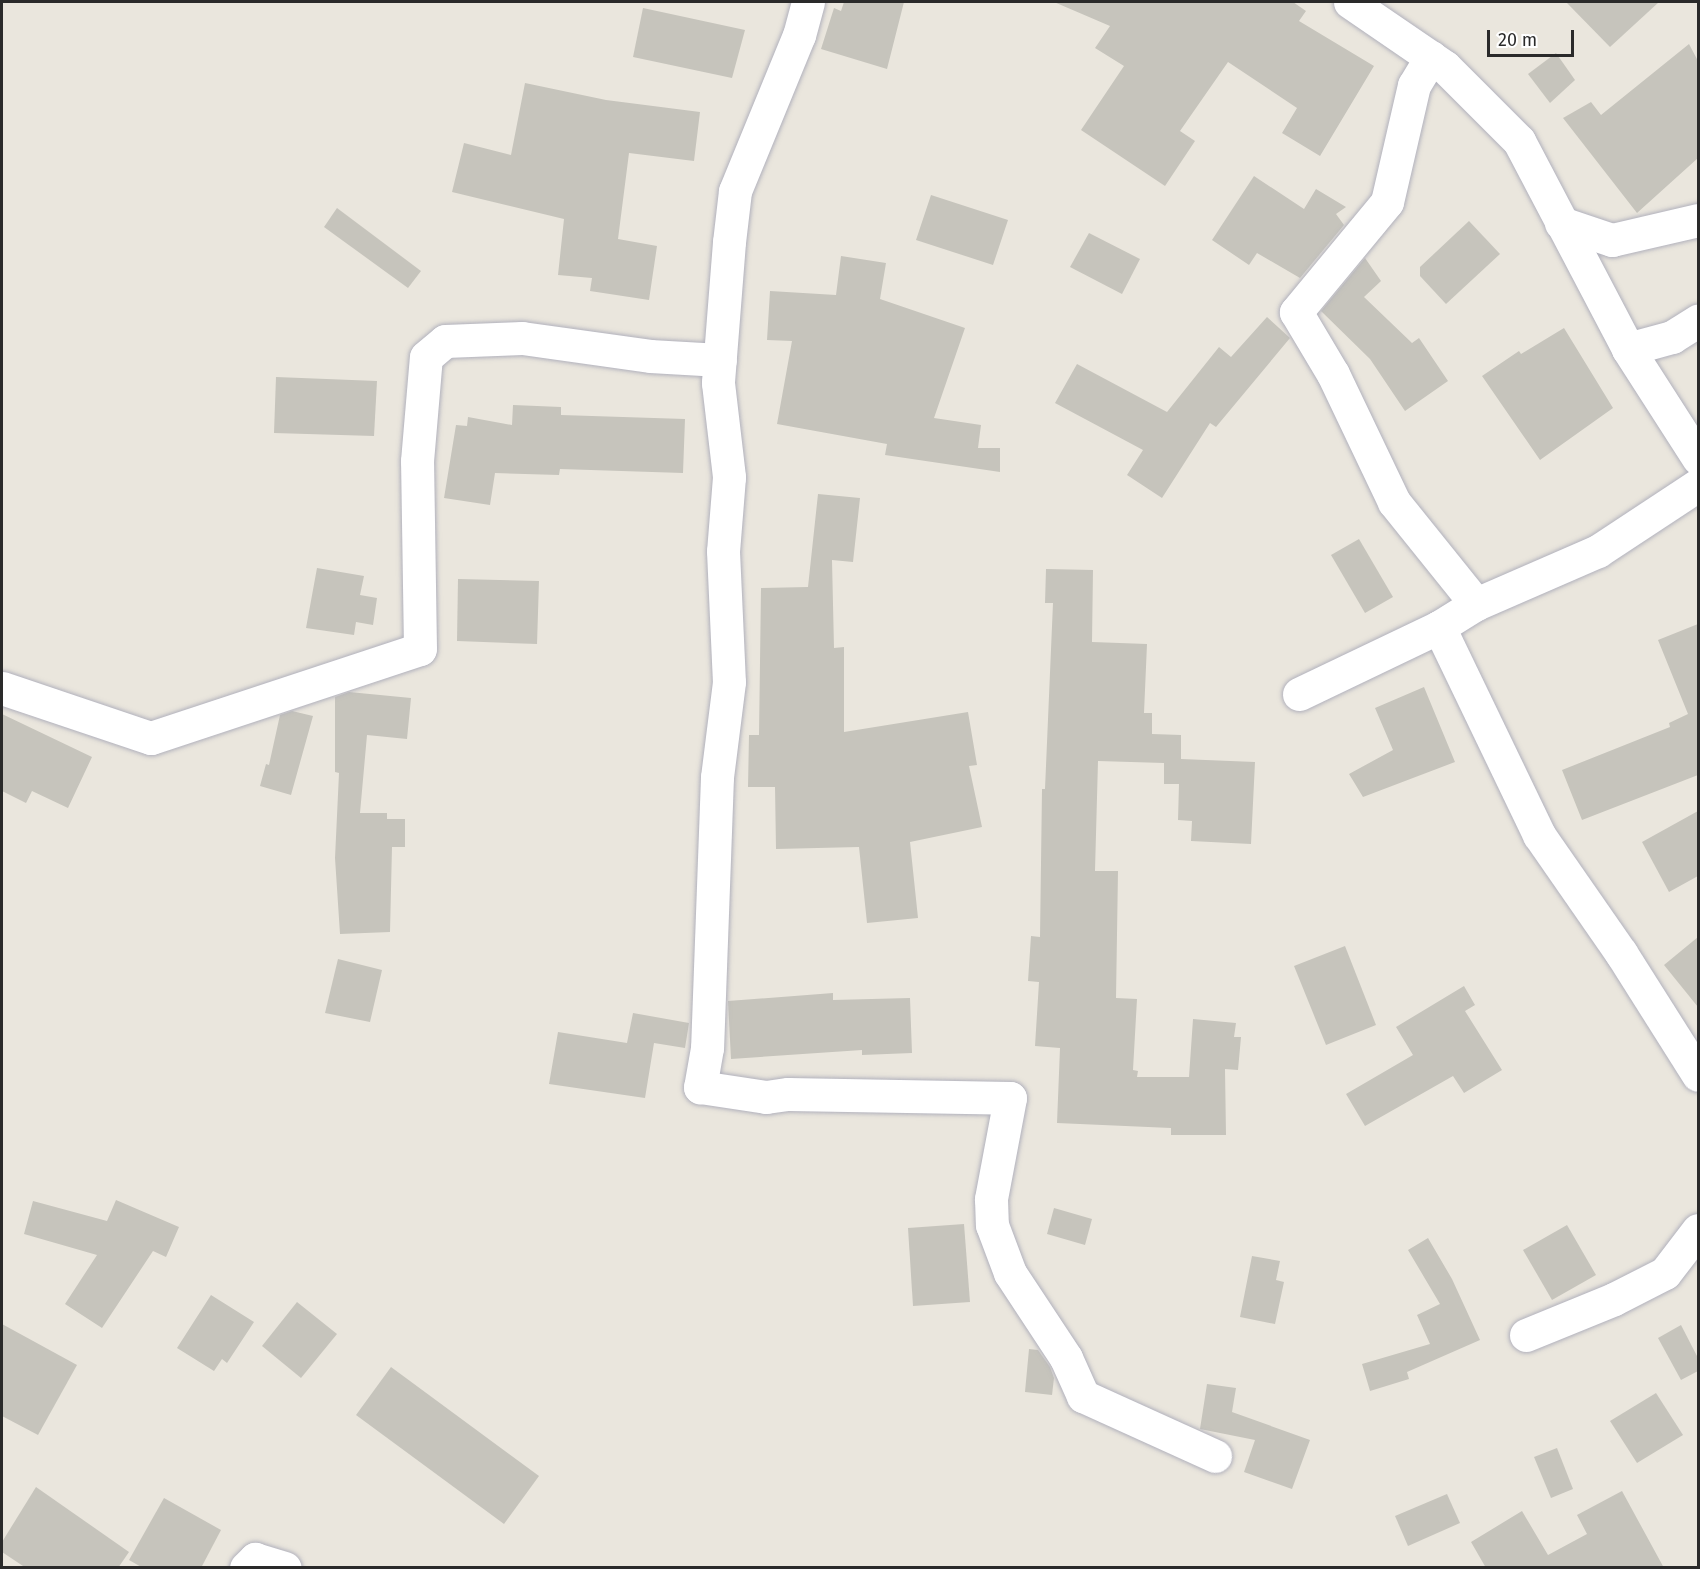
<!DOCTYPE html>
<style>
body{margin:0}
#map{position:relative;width:1700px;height:1569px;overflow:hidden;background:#eae6dd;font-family:"Fira Sans",sans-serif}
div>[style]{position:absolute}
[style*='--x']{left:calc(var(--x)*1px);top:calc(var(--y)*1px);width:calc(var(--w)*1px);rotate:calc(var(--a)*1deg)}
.building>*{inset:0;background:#c6c4bc}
.roads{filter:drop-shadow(0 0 2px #b1b1bc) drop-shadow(0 0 2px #b1b1bc)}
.minor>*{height:33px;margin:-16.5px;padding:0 16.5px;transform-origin:16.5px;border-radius:16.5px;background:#fff}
span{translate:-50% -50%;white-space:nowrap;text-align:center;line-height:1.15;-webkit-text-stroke:5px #fff;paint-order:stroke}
.frame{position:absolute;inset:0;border:3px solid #2a2a2a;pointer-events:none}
.scale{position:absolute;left:1487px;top:30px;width:87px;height:27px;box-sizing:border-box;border:3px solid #2a2a2a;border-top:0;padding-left:8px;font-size:18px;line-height:21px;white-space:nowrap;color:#2a2a2a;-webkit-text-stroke:4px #fff;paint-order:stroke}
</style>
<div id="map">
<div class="building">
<div style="clip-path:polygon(844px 2px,904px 2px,887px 69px,821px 49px,834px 8px,841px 11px)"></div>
<div style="clip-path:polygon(1054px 2px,1293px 2px,1306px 11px,1299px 21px,1374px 66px,1320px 156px,1282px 133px,1297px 108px,1228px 62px,1180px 131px,1195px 141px,1165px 186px,1081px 130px,1124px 66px,1095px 48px,1110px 26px)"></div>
<div style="clip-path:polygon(1566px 2px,1659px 2px,1610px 47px)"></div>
<div style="clip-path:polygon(643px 8px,745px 30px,732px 78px,633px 57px)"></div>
<div style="clip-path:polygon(1689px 44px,1698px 61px,1698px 158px,1637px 213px,1563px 118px,1591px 102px,1601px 115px)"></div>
<div style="clip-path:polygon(1556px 53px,1575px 80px,1550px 103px,1528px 74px)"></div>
<div style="clip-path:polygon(525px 83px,606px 100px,700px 112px,694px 161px,629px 153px,618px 239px,657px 246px,649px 300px,590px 291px,592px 278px,558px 275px,564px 219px,452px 192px,464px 143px,511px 155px)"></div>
<div style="clip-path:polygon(1254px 176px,1304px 209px,1316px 189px,1346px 207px,1336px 214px,1344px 225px,1300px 278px,1257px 253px,1249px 265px,1212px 240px)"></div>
<div style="clip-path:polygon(931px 195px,1008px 220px,993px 265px,916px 240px)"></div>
<div style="clip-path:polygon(337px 208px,421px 271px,408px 288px,324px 227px)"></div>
<div style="clip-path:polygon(1469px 221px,1500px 254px,1446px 304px,1420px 276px,1420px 267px)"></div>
<div style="clip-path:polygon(1089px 233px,1140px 259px,1122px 294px,1070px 267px)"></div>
<div style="clip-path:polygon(841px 256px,886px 263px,880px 299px,965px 328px,934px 418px,981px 425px,978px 448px,1000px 448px,1000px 472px,885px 455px,887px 444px,777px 424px,792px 341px,767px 340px,770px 291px,836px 295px)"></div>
<div style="clip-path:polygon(1365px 258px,1381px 281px,1364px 297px,1412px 343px,1419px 338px,1448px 381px,1405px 411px,1370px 359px,1321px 311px)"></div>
<div style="clip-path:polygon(1267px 317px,1290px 338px,1216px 427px,1210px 423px,1162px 498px,1127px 475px,1143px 450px,1055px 403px,1077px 364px,1167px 412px,1219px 347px,1231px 357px)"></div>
<div style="clip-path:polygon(1564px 328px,1613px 408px,1540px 460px,1482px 376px,1519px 351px,1521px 354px)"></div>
<div style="clip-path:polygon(276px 377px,377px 381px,374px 436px,274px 433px)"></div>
<div style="clip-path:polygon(513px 405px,561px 407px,561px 415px,685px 419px,683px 473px,560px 469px,559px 475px,495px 473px,490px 505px,444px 498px,456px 425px,467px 426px,468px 417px,512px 425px)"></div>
<div style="clip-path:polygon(818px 494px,860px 498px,853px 562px,832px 560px,834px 648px,844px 647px,844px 732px,968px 712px,977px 765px,969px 766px,982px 827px,910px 842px,918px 918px,867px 923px,859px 847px,776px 849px,775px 787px,748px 787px,749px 735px,759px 735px,761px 588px,808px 587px)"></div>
<div style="clip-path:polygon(1359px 539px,1393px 597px,1365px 613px,1331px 555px)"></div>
<div style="clip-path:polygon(317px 568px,364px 576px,360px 595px,377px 598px,373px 625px,356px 622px,354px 635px,306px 628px)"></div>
<div style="clip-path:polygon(1046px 569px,1093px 570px,1092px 642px,1147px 644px,1144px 713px,1152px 713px,1152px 734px,1181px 735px,1181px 759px,1255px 762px,1251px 844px,1191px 841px,1192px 821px,1178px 820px,1179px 784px,1164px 784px,1164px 763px,1098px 761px,1095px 871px,1118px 871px,1116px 998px,1137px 999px,1133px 1070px,1138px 1071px,1137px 1077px,1189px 1077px,1193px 1019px,1236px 1023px,1234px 1037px,1241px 1037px,1238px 1070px,1225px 1069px,1226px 1135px,1171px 1135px,1171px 1128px,1057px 1123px,1060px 1048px,1035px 1046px,1039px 982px,1028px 981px,1031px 936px,1040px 937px,1042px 789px,1045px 789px,1053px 603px,1045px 603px)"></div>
<div style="clip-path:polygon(458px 579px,539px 581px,537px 644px,457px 641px)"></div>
<div style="clip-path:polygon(1698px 624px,1698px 775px,1582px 820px,1562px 770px,1670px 727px,1669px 723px,1688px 714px,1658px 640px)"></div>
<div style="clip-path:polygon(1424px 687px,1455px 762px,1363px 797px,1349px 774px,1393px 750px,1375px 708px)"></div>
<div style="clip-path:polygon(349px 692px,411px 698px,407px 739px,367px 735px,360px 813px,387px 813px,387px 819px,405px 819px,405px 847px,392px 847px,390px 932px,340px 934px,335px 858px,339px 773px,335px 772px,335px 697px)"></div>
<div style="clip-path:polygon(292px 711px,313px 716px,291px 795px,260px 786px,266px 764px,269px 765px,280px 715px)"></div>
<div style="clip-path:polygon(2px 714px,92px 757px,68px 808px,32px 791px,26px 803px,2px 791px)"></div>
<div style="clip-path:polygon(1698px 811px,1698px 876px,1669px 892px,1642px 842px)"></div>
<div style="clip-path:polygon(1698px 937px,1698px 1007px,1664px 965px)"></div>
<div style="clip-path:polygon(1345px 946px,1376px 1025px,1326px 1045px,1294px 966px)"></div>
<div style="clip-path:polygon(338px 959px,382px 970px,370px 1022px,325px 1013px)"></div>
<div style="clip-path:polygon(1464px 986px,1475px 1005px,1465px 1011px,1502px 1070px,1464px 1093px,1453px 1076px,1365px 1126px,1346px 1094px,1413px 1055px,1396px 1027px)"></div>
<div style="clip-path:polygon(833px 993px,833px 1000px,910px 998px,912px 1053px,862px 1055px,862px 1050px,731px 1059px,728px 1001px)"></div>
<div style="clip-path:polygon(633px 1013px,689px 1023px,685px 1048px,654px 1043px,645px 1098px,549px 1084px,558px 1032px,627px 1043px)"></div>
<div style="clip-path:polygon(116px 1200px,179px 1227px,166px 1257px,153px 1251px,102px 1328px,65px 1304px,97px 1255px,24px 1234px,33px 1201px,107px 1221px)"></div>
<div style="clip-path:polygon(1054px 1208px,1092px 1219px,1085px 1245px,1047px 1234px)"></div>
<div style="clip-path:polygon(964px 1224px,970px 1302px,913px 1306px,908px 1228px)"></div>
<div style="clip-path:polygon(1567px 1225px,1596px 1275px,1552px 1300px,1523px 1250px)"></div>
<div style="clip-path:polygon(1428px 1238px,1452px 1279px,1480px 1340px,1407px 1372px,1409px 1379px,1370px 1391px,1362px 1364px,1430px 1344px,1417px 1315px,1440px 1304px,1408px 1250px)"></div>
<div style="clip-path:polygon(1252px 1256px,1280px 1261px,1276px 1280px,1284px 1282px,1275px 1324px,1240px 1317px)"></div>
<div style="clip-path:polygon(211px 1295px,254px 1322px,227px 1363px,222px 1359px,214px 1371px,177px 1348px)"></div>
<div style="clip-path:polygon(297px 1302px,337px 1334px,301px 1378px,262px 1346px)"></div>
<div style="clip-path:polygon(2px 1324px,77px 1365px,38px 1435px,2px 1416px)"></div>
<div style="clip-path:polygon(1681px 1325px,1698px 1358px,1698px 1371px,1681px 1380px,1658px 1338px)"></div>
<div style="clip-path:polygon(1029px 1349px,1038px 1350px,1050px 1367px,1054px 1378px,1052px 1395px,1025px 1392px)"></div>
<div style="clip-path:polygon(391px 1367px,539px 1476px,504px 1524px,356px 1415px)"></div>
<div style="clip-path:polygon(1207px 1384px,1236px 1388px,1232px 1412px,1310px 1440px,1292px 1489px,1244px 1472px,1255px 1440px,1200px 1429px)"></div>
<div style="clip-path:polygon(1656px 1393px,1683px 1435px,1637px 1463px,1610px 1421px)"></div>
<div style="clip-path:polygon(1557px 1448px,1573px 1489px,1551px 1498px,1534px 1457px)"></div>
<div style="clip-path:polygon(36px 1487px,129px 1552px,118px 1568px,26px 1568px,2px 1552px,2px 1542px)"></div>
<div style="clip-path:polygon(1622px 1491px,1664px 1568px,1486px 1568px,1471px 1542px,1522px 1511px,1548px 1555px,1587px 1534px,1577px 1515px)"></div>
<div style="clip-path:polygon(1447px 1494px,1460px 1523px,1408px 1546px,1395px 1516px)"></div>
<div style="clip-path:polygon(164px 1498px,221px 1530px,201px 1568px,143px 1568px,129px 1560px)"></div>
</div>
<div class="roads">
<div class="minor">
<div style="--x:808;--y:2;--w:34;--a:105"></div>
<div style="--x:799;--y:35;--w:169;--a:112.3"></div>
<div style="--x:735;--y:191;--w:51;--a:96.7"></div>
<div style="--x:729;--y:242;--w:141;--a:94.5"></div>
<div style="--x:718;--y:383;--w:95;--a:83.3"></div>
<div style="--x:729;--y:477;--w:74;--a:94.6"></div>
<div style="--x:723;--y:551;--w:131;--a:87.4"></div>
<div style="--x:729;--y:682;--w:96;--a:97.2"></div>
<div style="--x:717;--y:777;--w:271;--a:92.1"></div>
<div style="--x:707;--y:1048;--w:40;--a:100"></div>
<div style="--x:700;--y:1087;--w:67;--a:8.6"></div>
<div style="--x:766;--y:1097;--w:22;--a:-8"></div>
<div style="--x:788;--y:1094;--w:222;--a:1"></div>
<div style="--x:1010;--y:1098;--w:103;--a:100.7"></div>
<div style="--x:991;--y:1199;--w:26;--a:88"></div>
<div style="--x:992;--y:1225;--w:51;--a:69.4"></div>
<div style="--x:1010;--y:1273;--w:102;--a:56.6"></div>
<div style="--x:1066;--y:1358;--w:42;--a:65.9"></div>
<div style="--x:1083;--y:1396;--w:145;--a:24.4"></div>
<div style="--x:1350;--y:2;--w:115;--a:34.4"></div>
<div style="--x:1445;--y:67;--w:105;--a:45"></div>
<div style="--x:1519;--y:141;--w:235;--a:62.3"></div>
<div style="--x:1628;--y:349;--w:130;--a:57.3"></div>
<div style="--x:1431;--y:57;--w:33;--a:121"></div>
<div style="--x:1414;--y:85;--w:120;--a:103"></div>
<div style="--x:1387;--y:202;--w:143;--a:129.6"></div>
<div style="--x:1296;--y:312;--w:72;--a:59.2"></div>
<div style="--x:1333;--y:374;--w:142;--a:64.5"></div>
<div style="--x:1394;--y:502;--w:131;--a:51.2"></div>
<div style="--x:1561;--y:223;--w:54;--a:18.4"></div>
<div style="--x:1612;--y:240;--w:88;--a:-13.1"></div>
<div style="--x:1628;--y:349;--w:46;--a:-15.3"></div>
<div style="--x:1672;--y:337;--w:31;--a:-32"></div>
<div style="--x:1439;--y:627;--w:231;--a:64.3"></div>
<div style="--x:1539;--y:835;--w:144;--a:55.2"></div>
<div style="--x:1621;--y:953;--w:144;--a:57.7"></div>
<div style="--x:2;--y:688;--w:157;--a:18.6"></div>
<div style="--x:151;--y:738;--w:283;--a:-18.3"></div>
<div style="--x:420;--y:649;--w:188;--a:-90.9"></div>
<div style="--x:417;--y:461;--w:104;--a:-85.1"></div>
<div style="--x:426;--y:357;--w:25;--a:-40"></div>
<div style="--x:445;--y:341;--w:77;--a:-2.2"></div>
<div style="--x:522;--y:338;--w:129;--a:8"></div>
<div style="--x:650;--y:356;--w:70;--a:3.3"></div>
<div style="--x:1299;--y:694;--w:155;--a:-25.6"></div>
<div style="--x:1439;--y:627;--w:44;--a:-31.9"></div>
<div style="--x:1476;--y:604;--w:133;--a:-23.5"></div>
<div style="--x:1598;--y:551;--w:120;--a:-33.4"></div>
<div style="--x:1526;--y:1335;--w:95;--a:-22.2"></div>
<div style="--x:1614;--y:1299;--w:57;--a:-27"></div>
<div style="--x:1665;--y:1273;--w:54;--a:-52.5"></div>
<div style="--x:246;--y:1568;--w:13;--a:-45"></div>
<div style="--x:255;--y:1559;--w:31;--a:17"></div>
</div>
</div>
<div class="frame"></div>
<div class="scale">20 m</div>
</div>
